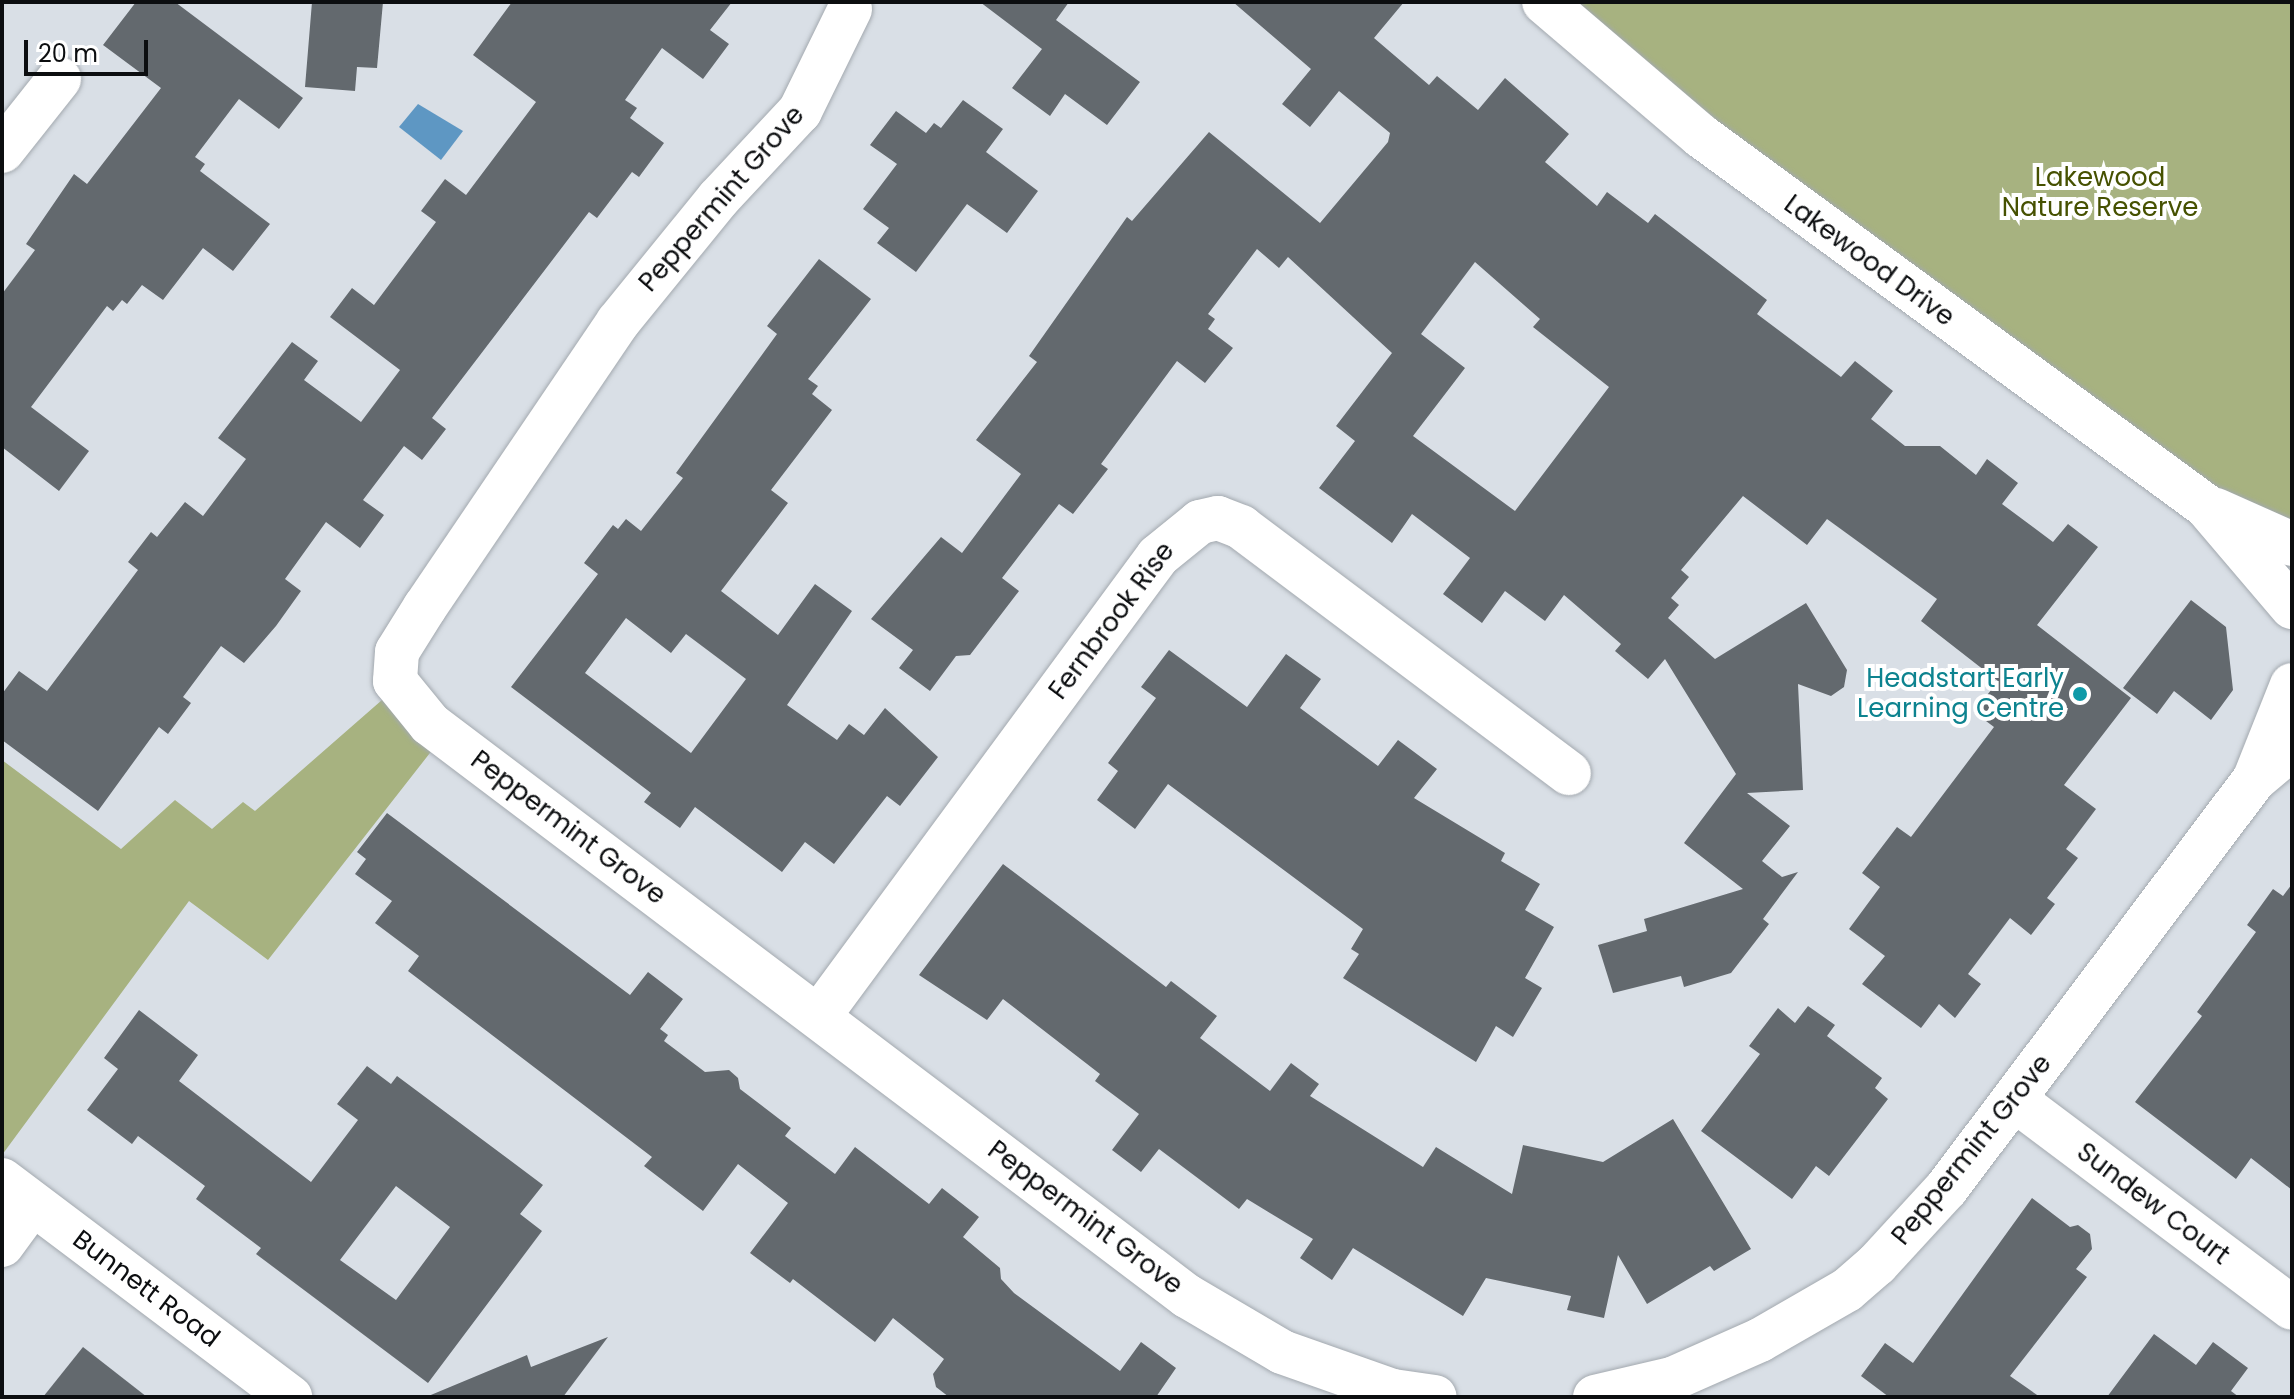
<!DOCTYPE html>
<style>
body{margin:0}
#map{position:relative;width:2294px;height:1399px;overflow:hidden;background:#d9dfe6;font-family:Poppins,sans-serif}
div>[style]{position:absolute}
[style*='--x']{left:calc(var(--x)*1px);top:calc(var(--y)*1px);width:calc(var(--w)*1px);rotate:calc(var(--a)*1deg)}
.green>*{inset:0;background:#a7b280}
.water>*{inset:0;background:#5e97c3}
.building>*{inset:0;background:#63696e}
.roads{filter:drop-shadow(0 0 2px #a3a9af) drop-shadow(0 0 2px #a3a9af)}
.minor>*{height:44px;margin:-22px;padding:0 22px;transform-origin:22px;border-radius:22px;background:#fff}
.dots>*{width:22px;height:22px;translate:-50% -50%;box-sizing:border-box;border:4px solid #fff;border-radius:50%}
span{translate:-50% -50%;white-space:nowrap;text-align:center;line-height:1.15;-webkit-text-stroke:8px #fff;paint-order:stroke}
.park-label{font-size:26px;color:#465101}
.street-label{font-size:26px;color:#0c0e10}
.culture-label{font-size:26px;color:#0d838f}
.right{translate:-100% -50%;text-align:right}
.frame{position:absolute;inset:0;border:4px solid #0c0e10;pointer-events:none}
.scale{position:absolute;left:24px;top:40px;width:124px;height:36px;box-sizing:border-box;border:4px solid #0c0e10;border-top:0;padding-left:10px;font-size:24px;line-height:28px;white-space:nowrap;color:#0c0e10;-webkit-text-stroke:6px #fff;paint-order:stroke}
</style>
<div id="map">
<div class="green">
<div style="clip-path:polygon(1544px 2px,2292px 2px,2292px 544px)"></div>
<div style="clip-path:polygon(398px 686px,444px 735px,268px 960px,189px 901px,2px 1155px,2px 760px,121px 849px,175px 800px,212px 829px,243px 802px,255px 811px)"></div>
</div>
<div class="water">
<div style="clip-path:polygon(418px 104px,463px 131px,441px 160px,399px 127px)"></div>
</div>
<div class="building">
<div style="clip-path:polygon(136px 2px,175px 2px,303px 98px,279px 129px,239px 99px,195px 157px,205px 164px,200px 171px,270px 224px,233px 271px,203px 248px,163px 300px,142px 285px,127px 304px,122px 300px,113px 311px,107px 306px,31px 407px,89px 451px,59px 491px,2px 447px,2px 294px,35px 250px,26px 244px,74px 174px,87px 184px,161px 88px,103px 45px)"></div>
<div style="clip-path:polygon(312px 2px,383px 2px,377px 68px,357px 67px,355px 91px,305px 87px)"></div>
<div style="clip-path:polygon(512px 2px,732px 2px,710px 30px,729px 44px,703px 79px,662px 48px,625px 100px,637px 108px,630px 118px,664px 143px,639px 177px,632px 172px,597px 218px,589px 212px,432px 418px,446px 429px,422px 460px,404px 446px,363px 500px,384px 515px,360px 548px,326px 522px,285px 579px,301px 591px,276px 626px,244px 663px,221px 646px,183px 697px,191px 703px,168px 734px,159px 727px,98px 811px,2px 740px,2px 694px,19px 671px,47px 691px,138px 570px,128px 562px,151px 532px,157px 537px,185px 502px,203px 516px,246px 459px,218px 438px,292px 342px,318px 361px,304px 380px,361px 422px,400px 370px,330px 317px,352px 288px,374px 305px,436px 222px,421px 211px,445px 179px,466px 195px,536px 102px,473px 55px)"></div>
<div style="clip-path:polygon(980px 2px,1069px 2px,1056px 20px,1140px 82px,1107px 125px,1065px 94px,1050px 116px,1012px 88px,1042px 49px)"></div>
<div style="clip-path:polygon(evenodd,1233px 2px,1404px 2px,1374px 38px,1429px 85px,1437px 76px,1478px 110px,1505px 78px,1569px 134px,1545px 162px,1597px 206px,1607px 192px,1648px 223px,1655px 214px,1767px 300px,1757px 314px,1841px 377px,1855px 361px,1893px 391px,1871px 419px,1905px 446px,1940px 446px,1976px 475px,1987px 459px,2018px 483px,2002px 504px,2053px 542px,2068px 524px,2098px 547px,2037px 625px,2131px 698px,2064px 785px,2096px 809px,2066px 849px,2078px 858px,2047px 898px,2055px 904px,2031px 935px,2010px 918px,1968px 974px,1981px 984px,1955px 1018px,1939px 1004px,1921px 1028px,1862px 984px,1885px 956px,1849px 929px,1880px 887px,1862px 873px,1897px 827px,1911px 837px,1994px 727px,1974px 712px,1998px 681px,1921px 621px,1937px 599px,1827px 519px,1807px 545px,1743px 496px,1681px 570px,1689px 577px,1671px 598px,1679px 605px,1668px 618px,1715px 659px,1806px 603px,1847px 670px,1844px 687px,1831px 696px,1798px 684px,1803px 790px,1747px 793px,1790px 826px,1762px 861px,1782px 877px,1798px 872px,1763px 919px,1769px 924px,1731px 973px,1684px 987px,1681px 976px,1613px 993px,1598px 945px,1647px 931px,1644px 919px,1743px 889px,1684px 843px,1736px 774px,1665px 659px,1648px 679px,1615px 651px,1621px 644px,1564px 595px,1545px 621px,1505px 591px,1482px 623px,1443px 594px,1470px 558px,1412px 514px,1392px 543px,1319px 488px,1355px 441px,1336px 426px,1392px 353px,1288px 257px,1279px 268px,1257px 249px,1208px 314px,1215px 319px,1208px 329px,1233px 348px,1205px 383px,1177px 361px,1101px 464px,1108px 469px,1073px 514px,1059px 504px,1002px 578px,1019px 591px,970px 655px,956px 656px,930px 691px,899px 668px,913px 650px,871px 619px,941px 537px,962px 553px,1021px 474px,976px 440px,1037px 362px,1029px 356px,1127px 217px,1132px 221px,1209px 132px,1320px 223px,1388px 142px,1390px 133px,1339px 91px,1310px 127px,1282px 104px,1311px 69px,1233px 2px,1475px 262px,1540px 319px,1533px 327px,1609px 387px,1515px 511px,1413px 436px,1465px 368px,1421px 334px,1475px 262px)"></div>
<div style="clip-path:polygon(963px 100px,1003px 129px,986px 152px,1038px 191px,1007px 233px,967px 204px,916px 272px,877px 243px,889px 228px,863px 209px,897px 164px,870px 145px,896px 111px,926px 133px,934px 123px,941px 128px)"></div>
<div style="clip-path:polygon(evenodd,819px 259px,871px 299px,808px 379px,818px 386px,812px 394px,832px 410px,771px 490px,788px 503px,721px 591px,778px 635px,815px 584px,852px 611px,787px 705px,837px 740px,849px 724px,864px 735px,885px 708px,938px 757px,900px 806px,887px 796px,834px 864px,805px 842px,782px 872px,695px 807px,680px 828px,644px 802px,651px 793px,511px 687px,598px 574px,584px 563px,613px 525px,618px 529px,626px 519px,641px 531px,683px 478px,676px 473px,777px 334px,767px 326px,819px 259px,626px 618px,671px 653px,686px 634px,746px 679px,691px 753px,585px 673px,626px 618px)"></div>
<div style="clip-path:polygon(2191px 600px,2226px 627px,2233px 690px,2211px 720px,2174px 691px,2157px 714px,2123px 688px)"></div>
<div style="clip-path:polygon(1169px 650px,1247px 707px,1286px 654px,1321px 679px,1300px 708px,1378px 766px,1398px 740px,1437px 769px,1414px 798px,1505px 853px,1501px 861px,1540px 884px,1525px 910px,1554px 927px,1525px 978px,1542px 988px,1513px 1037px,1496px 1026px,1476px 1062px,1343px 978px,1359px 954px,1351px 949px,1363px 929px,1168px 784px,1135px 829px,1097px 800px,1118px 771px,1108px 763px,1156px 698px,1141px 687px)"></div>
<div style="clip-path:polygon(387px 813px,630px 995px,648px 972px,683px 999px,660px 1029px,668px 1035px,664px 1041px,705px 1072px,729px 1070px,738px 1078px,740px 1089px,791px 1128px,785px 1136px,835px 1174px,855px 1147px,929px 1204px,942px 1188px,979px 1217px,963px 1237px,1000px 1268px,1001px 1279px,1014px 1293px,1120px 1371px,1141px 1342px,1176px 1368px,1156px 1397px,949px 1397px,936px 1387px,933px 1374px,944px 1359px,893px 1318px,875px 1342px,793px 1279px,790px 1283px,750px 1253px,788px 1203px,738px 1164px,703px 1211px,644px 1166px,652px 1157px,408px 971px,419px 956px,375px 923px,392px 901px,355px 874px,366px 859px,357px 852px)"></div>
<div style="clip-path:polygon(1003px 864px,1166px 987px,1171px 981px,1217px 1016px,1200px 1038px,1270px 1091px,1291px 1063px,1319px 1084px,1310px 1096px,1423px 1167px,1436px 1147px,1512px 1194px,1523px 1145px,1603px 1162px,1673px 1119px,1751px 1249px,1714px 1271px,1710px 1266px,1647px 1304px,1618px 1255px,1604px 1318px,1567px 1310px,1571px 1296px,1486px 1278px,1463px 1316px,1353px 1248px,1332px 1280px,1300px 1258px,1313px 1239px,1247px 1199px,1239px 1209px,1159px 1149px,1141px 1172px,1112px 1150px,1139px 1114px,1095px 1081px,1100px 1074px,1003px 999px,987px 1020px,919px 975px)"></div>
<div style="clip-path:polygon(2292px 884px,2292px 1190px,2251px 1158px,2236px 1179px,2135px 1102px,2202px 1016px,2197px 1012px,2256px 932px,2247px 925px,2273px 889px,2283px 896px)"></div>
<div style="clip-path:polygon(1808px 1006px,1835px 1025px,1827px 1036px,1882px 1078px,1875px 1088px,1888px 1099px,1829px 1176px,1816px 1166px,1792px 1199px,1701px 1131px,1760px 1054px,1749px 1046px,1778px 1008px,1795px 1023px)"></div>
<div style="clip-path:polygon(evenodd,139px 1010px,198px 1055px,179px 1081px,311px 1182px,358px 1120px,337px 1104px,367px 1066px,391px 1084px,397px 1076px,543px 1185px,520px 1214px,542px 1231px,428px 1383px,256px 1254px,261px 1248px,196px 1199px,205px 1186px,138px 1136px,132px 1144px,87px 1110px,118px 1069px,104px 1058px,139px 1010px,396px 1186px,450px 1227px,396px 1300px,340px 1260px,396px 1186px)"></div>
<div style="clip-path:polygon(2032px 1198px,2070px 1227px,2078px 1225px,2090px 1234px,2092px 1249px,2076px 1269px,2087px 1277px,2010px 1376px,2040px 1397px,1889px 1397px,1861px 1376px,1885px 1343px,1913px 1363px)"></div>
<div style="clip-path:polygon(2154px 1334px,2196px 1365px,2213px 1342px,2248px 1368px,2231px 1391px,2239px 1397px,2107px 1397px)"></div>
<div style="clip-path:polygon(608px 1337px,563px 1397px,426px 1397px,527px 1355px,531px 1367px)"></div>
<div style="clip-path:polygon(83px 1347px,147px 1397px,43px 1397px)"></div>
</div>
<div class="roads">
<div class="minor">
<div style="--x:1544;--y:2;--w:206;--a:40.5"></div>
<div style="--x:1701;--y:136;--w:626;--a:36.23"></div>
<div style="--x:2206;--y:506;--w:133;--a:49.6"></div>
<div style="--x:850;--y:9;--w:114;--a:116.1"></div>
<div style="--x:800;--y:111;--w:120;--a:133"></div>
<div style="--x:718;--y:199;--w:159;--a:129.1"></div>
<div style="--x:618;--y:322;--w:344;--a:124.1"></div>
<div style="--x:425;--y:607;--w:53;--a:121.9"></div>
<div style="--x:397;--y:652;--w:29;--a:94"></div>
<div style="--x:395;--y:681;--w:55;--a:50.9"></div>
<div style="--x:430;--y:724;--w:949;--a:37.08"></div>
<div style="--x:1187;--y:1296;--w:110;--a:30.5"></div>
<div style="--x:1282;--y:1352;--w:118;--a:19.4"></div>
<div style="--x:1393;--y:1391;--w:42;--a:8.1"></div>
<div style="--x:2;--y:151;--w:92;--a:-51.6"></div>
<div style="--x:2216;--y:510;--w:83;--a:24.1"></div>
<div style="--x:2255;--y:778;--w:100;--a:-68.3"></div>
<div style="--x:819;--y:1016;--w:571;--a:-53.61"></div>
<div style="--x:1158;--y:556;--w:54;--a:-39"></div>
<div style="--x:1200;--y:522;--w:18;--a:-13"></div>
<div style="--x:1218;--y:518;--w:25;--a:21"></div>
<div style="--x:1241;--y:527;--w:410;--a:36.9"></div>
<div style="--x:2015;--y:1100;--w:346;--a:36.9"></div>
<div style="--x:2;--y:1180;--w:361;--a:37"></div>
<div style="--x:2;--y:1245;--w:51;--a:-53.8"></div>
<div style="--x:1595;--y:1397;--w:79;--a:-13.2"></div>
<div style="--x:1672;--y:1379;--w:96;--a:-23.9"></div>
<div style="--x:1760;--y:1340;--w:100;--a:-29.9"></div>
<div style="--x:1847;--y:1290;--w:40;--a:-41"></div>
<div style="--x:1877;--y:1264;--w:102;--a:-47.4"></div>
<div style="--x:1946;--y:1189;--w:512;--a:-53.02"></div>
<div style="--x:2254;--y:780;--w:50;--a:-40.1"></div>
</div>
</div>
<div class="dots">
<div style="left:2080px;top:694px;background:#0f9aa8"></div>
</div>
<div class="park-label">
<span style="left:2100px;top:193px">Lakewood<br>Nature Reserve</span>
</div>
<div class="street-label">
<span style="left:722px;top:199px;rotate:-49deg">Peppermint Grove</span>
<span style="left:1869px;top:261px;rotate:36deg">Lakewood Drive</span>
<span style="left:1112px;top:621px;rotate:-53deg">Fernbrook Rise</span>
<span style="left:568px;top:828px;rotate:37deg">Peppermint Grove</span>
<span style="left:1972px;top:1150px;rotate:-51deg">Peppermint Grove</span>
<span style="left:2153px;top:1204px;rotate:37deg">Sundew Court</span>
<span style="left:1085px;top:1218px;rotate:37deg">Peppermint Grove</span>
<span style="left:146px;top:1289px;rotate:37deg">Bunnett Road</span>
</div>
<div class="culture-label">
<span class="right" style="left:2064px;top:694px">Headstart Early<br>Learning Centre</span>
</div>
<div class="frame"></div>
<div class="scale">20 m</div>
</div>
